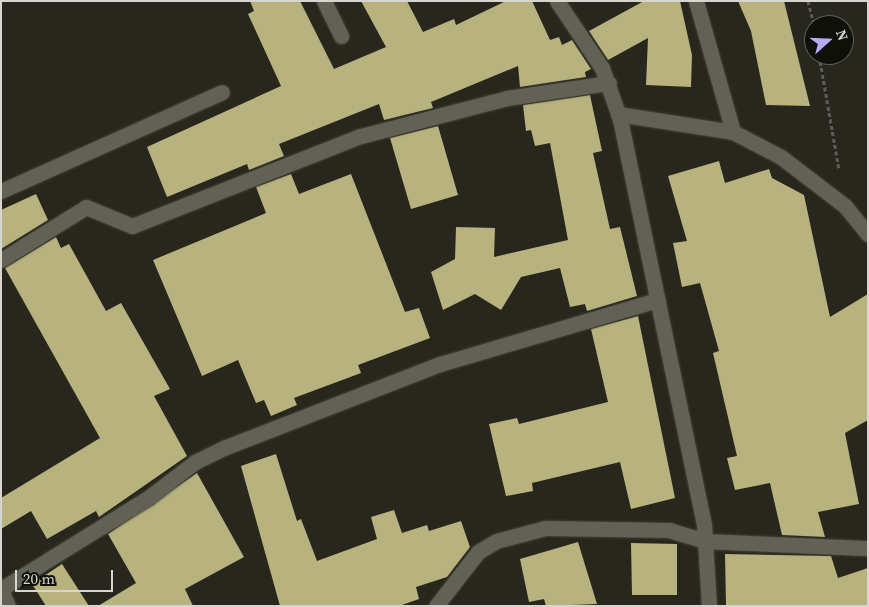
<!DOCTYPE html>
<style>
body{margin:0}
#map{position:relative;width:869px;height:607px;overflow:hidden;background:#28271d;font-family:"Source Serif 4",serif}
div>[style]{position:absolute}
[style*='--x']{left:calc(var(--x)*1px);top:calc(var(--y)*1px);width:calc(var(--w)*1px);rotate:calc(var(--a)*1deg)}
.building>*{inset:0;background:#b8b37e}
.path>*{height:3px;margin-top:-1.5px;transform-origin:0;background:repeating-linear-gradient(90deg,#5d5c54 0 4px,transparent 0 6.5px)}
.roads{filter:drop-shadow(0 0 1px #44433b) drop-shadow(0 0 1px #44433b)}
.street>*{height:15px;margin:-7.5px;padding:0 7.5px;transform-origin:7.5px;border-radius:7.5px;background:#626155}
span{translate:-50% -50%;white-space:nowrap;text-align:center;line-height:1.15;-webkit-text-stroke:5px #10100b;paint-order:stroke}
.frame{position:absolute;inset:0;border:2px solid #d6d5cf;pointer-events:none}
.north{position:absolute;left:804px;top:15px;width:50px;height:50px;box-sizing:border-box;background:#10100b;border:1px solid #5f5f59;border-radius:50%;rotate:70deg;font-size:14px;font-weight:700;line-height:20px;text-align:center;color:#d6d5cf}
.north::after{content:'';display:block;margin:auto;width:18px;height:22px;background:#b7abf7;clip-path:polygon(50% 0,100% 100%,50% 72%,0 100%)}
.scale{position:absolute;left:15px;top:570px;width:98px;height:22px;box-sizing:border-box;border:2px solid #d6d5cf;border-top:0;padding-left:6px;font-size:15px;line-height:18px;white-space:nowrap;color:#d6d5cf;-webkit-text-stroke:4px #10100b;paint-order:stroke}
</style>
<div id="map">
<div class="building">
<div style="clip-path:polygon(250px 1px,300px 1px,334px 69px,386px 47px,361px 1px,407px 1px,423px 32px,454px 19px,456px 25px,506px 1px,532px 1px,550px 40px,559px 37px,562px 45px,572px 40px,591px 69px,585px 72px,586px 77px,520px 87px,518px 66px,431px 102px,433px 108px,384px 120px,379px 104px,279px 144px,284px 156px,249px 170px,247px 164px,167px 197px,147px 147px,281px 86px,248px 14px,254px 11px)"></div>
<div style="clip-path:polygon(644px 1px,680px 1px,692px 55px,691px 87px,646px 85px,648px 38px,608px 60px,589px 31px)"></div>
<div style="clip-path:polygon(738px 1px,784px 1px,810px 106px,766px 105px,751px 31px)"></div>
<div style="clip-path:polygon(590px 95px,602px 151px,593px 153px,610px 229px,620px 227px,637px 296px,587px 311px,585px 304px,570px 307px,560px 268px,521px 277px,501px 310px,475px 294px,443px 310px,431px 272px,455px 259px,456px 227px,495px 228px,494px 257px,568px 240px,550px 143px,535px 146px,531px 130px,526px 131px,523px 105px)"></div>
<div style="clip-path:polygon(438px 126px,458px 195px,411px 209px,390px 138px)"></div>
<div style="clip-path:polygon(719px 161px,725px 183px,769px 169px,772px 178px,804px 195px,830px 317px,868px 294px,868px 420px,845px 433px,859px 504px,818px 512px,825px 537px,782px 535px,770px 483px,735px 490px,727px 458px,737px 456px,713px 353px,719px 351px,700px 283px,682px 287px,673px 243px,687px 241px,668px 176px)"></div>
<div style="clip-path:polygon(291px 174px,299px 194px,351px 174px,405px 312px,419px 308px,430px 338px,358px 365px,361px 373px,294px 398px,297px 405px,271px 416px,264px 400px,256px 403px,238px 360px,202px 376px,153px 260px,266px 213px,256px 187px)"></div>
<div style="clip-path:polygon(36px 194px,48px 220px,1px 249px,1px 210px)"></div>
<div style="clip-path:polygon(56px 237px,61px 248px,69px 244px,106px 311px,121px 303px,170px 389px,154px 396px,187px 456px,99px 517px,96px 511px,47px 539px,31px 511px,1px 529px,1px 498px,100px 438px,5px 268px)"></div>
<div style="clip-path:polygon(638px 316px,675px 498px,631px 509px,620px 462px,532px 483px,533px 491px,506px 496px,489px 424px,517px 418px,519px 424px,608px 402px,591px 329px)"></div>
<div style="clip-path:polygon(276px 454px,297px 521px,301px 519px,317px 561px,377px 539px,371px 517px,394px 510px,402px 533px,427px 525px,429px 531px,461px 521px,470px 547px,447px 577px,416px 587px,419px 599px,399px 606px,280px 606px,241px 466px)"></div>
<div style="clip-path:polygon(197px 473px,244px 557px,185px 589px,193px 606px,98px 606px,136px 583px,108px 534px)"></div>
<div style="clip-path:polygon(578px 542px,597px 604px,546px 606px,544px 599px,529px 602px,520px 559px)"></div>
<div style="clip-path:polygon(631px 543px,677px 544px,677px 595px,632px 595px)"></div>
<div style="clip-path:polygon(725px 554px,831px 556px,838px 578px,868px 568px,868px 606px,726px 606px)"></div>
<div style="clip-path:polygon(62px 564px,89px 606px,46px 606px,32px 584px)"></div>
</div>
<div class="path">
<div style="--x:808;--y:1;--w:25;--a:76"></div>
<div style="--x:819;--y:55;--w:117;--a:80.1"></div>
</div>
<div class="roads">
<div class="street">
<div style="--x:324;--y:1;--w:39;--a:64"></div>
<div style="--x:557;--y:1;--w:81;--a:56.1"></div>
<div style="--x:602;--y:68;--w:54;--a:70.6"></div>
<div style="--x:620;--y:119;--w:414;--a:78.3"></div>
<div style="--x:704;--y:524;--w:82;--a:86.5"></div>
<div style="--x:696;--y:1;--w:136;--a:74.2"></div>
<div style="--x:618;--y:114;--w:116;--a:8.9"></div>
<div style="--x:733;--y:132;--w:54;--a:27.5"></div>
<div style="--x:781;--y:157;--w:81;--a:37.4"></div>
<div style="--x:845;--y:206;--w:36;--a:51"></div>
<div style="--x:1;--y:191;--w:242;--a:-24.1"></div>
<div style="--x:1;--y:260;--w:100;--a:-31.9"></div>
<div style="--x:86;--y:207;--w:50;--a:22.4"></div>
<div style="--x:132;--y:226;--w:246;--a:-21.5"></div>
<div style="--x:361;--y:136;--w:151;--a:-14.6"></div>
<div style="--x:507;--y:98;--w:103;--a:-8.4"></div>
<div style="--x:1;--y:589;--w:173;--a:-31.8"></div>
<div style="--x:148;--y:498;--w:59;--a:-37.5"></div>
<div style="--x:195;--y:462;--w:34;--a:-26"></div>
<div style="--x:226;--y:447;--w:230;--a:-21.2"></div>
<div style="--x:440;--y:364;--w:227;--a:-16.4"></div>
<div style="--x:1;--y:590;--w:17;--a:66"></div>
<div style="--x:436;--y:606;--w:68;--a:-52.1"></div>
<div style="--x:478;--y:552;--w:21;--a:-31"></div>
<div style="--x:496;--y:541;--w:51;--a:-14.9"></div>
<div style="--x:545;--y:528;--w:124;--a:0.9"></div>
<div style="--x:669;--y:530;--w:39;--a:17"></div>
<div style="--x:706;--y:541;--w:162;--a:2.5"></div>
</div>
</div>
<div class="frame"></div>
<div class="north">N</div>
<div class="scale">20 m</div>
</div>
